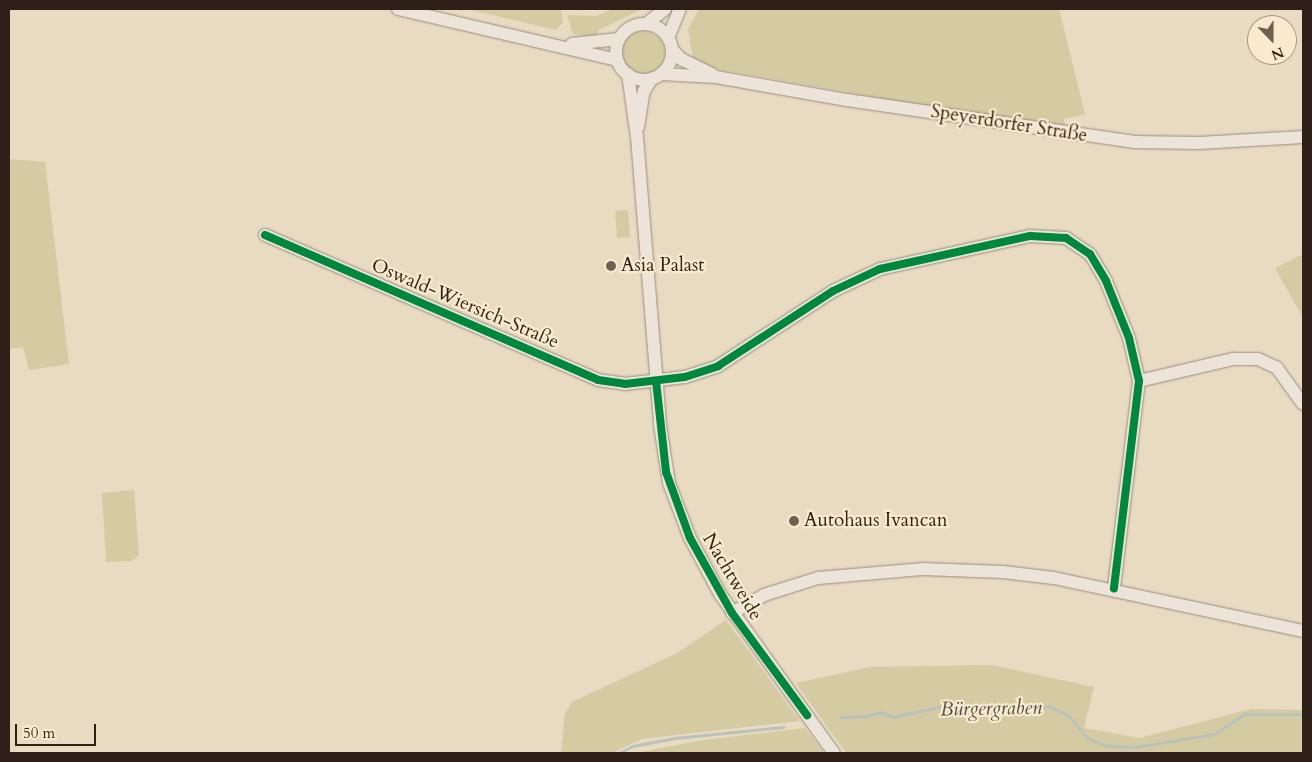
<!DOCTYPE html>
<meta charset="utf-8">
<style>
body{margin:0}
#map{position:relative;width:1312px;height:762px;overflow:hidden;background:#e9dac2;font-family:Cardo,serif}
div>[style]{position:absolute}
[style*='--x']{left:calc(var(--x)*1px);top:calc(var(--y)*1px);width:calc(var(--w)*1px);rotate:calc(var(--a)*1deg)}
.green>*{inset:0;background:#d5cba2}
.round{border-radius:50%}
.stream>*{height:3px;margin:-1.5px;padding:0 1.5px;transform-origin:1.5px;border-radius:1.5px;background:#b9c3bc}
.roads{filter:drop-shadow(0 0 1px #988e80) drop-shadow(0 0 1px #988e80)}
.minor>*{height:12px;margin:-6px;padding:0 6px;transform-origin:6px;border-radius:6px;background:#ece4d8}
.minor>.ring{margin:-6px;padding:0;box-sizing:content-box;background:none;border:12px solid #ece4d8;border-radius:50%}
.cycleway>*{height:8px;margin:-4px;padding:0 4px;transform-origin:4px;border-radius:4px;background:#00873e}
.dots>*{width:14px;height:14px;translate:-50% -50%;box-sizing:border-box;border:2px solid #faeace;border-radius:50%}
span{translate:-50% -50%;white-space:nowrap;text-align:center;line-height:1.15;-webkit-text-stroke:4.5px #faeace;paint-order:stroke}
.street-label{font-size:19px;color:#2e1f18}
.poi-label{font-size:19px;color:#2e1f18}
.left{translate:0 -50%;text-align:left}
.water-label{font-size:20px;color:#514d48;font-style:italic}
.frame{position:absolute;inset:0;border:10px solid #2e1f18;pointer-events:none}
.north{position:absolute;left:1247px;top:15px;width:50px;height:50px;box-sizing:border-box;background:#faeace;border:1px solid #a89985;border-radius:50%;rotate:158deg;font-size:14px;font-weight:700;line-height:20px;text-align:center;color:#2e1f18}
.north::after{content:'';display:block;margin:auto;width:18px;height:22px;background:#6f6054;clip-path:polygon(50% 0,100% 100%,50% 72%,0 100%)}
.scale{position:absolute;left:15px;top:724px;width:81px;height:22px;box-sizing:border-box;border:2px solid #2e1f18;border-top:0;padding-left:6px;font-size:15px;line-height:18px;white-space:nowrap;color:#2e1f18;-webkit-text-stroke:4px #faeace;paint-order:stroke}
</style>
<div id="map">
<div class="green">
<div style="clip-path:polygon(467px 9px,561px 9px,563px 23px,556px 30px)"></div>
<div style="clip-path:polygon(613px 9px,642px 9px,599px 30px,595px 38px,573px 34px,567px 15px,596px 16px)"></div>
<div style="clip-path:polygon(699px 9px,1059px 9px,1085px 114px,1064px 119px,1065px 128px,950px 111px,717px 69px,693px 60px,688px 29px)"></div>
<div class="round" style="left:621px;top:31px;width:44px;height:44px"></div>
<div style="clip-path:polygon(9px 159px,45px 162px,69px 364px,29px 370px,23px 347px,9px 349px)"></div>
<div style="clip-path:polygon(628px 210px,630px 237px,617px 238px,615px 211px)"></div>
<div style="clip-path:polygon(1303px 254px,1303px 318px,1275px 268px)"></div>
<div style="clip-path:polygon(134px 490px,139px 555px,132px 561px,106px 562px,102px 493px)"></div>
<div style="clip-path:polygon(726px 620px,800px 721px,642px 739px,612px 753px,561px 753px,565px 713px,572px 702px,677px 653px)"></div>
<div style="clip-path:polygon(992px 665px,1094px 687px,1084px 728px,1139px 738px,1251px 709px,1303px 710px,1303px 753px,846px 753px,796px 683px,870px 667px)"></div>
<div style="clip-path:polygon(805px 728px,824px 753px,635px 753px,703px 740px)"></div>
</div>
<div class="stream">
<div style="--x:841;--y:717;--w:27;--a:-2"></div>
<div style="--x:868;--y:716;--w:13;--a:-18"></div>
<div style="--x:880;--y:712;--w:14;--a:21"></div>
<div style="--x:893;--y:717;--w:61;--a:-12.2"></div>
<div style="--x:953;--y:704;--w:64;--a:7.1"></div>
<div style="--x:1017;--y:712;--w:32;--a:-11"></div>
<div style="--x:1048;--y:706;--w:23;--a:25"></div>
<div style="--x:1069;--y:716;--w:28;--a:51"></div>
<div style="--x:1087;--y:738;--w:21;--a:23"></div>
<div style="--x:1106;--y:746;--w:29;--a:2"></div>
<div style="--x:1135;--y:747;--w:80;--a:-9.3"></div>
<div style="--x:1214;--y:734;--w:37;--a:-33"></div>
<div style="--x:1245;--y:714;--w:58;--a:0"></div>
<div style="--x:619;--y:753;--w:15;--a:-28"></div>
<div style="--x:632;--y:746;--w:44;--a:-10.5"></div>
<div style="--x:675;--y:738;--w:109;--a:-5.8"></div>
</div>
<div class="roads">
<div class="minor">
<div style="--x:398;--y:9;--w:225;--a:13.1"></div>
<div style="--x:646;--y:24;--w:24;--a:-38"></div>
<div class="ring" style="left:616px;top:24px;width:44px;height:44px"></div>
<div style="--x:668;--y:38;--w:31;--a:-68"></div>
<div style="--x:572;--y:44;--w:47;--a:-6.1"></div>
<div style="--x:672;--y:49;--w:13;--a:48"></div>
<div style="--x:681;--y:59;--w:34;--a:26"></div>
<div style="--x:628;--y:74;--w:64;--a:81.9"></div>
<div style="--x:637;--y:137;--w:289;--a:85.4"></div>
<div style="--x:660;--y:425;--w:59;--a:81.2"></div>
<div style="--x:669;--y:483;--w:59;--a:69.1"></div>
<div style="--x:690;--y:538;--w:64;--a:61.8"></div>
<div style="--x:720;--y:594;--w:196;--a:54.4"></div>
<div style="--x:661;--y:74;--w:55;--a:3.1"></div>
<div style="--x:716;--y:77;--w:133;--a:10"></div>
<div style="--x:847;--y:100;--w:291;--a:8.3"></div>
<div style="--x:1135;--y:142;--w:64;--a:0.9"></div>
<div style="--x:1199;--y:143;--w:104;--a:-3.3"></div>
<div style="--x:638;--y:127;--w:36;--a:-81"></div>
<div style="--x:644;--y:91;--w:15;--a:-58"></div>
<div style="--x:265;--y:235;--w:363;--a:23.5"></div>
<div style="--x:598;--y:380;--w:27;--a:8"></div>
<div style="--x:625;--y:384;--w:60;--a:-6.7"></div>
<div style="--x:685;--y:377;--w:35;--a:-18"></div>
<div style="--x:718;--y:366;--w:137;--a:-33.1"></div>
<div style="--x:833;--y:291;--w:52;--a:-25.1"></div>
<div style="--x:880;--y:269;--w:154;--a:-12.4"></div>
<div style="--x:1030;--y:236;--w:36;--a:3"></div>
<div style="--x:1066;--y:238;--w:29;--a:34"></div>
<div style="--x:1090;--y:254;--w:31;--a:59"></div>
<div style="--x:1106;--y:281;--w:61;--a:68"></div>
<div style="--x:1129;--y:338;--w:44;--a:76.9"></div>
<div style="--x:1139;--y:381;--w:209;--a:96.9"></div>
<div style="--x:1139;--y:381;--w:97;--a:-13.2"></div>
<div style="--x:1233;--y:359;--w:25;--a:0"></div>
<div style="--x:1258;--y:359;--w:21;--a:25"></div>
<div style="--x:1277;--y:368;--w:44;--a:54.2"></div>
<div style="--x:732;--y:613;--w:37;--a:-29"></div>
<div style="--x:764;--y:595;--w:57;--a:-17.5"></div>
<div style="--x:818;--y:578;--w:104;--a:-4.9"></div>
<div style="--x:922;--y:569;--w:81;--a:2.1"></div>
<div style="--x:1003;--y:572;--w:51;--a:6.7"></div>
<div style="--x:1054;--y:578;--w:255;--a:12"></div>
</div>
</div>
<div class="cycleway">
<div style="--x:265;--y:235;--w:363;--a:23.5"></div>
<div style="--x:598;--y:380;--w:27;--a:8"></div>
<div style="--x:625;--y:384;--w:60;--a:-6.7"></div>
<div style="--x:685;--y:377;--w:35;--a:-18"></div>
<div style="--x:718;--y:366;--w:137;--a:-33.1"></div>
<div style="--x:833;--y:291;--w:52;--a:-25.1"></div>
<div style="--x:880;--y:269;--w:154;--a:-12.4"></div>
<div style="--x:1030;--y:236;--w:36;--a:3"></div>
<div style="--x:1066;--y:238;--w:29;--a:34"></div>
<div style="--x:1090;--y:254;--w:31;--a:59"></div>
<div style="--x:1106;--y:281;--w:61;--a:68"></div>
<div style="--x:1129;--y:338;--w:44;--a:76.9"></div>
<div style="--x:1139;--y:381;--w:209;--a:96.9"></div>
<div style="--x:656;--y:381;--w:92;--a:83.7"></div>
<div style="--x:666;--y:472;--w:70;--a:70"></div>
<div style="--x:690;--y:538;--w:86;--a:60.8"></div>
<div style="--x:732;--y:613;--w:127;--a:53.7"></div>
</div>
<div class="dots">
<div style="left:611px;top:266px;background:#6f6054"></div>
<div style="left:794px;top:521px;background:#6f6054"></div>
</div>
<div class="street-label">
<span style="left:1009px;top:124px;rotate:9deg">Speyerdorfer Straße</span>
<span style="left:465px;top:304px;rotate:23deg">Oswald-Wiersich-Straße</span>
<span style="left:732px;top:577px;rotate:59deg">Nachtweide</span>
</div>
<div class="poi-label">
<span class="left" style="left:621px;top:266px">Asia Palast</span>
<span class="left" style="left:804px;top:521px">Autohaus Ivancan</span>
</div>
<div class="water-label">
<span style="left:991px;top:708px;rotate:-1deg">Bürgergraben</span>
</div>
<div class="frame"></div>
<div class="north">N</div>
<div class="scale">50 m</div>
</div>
